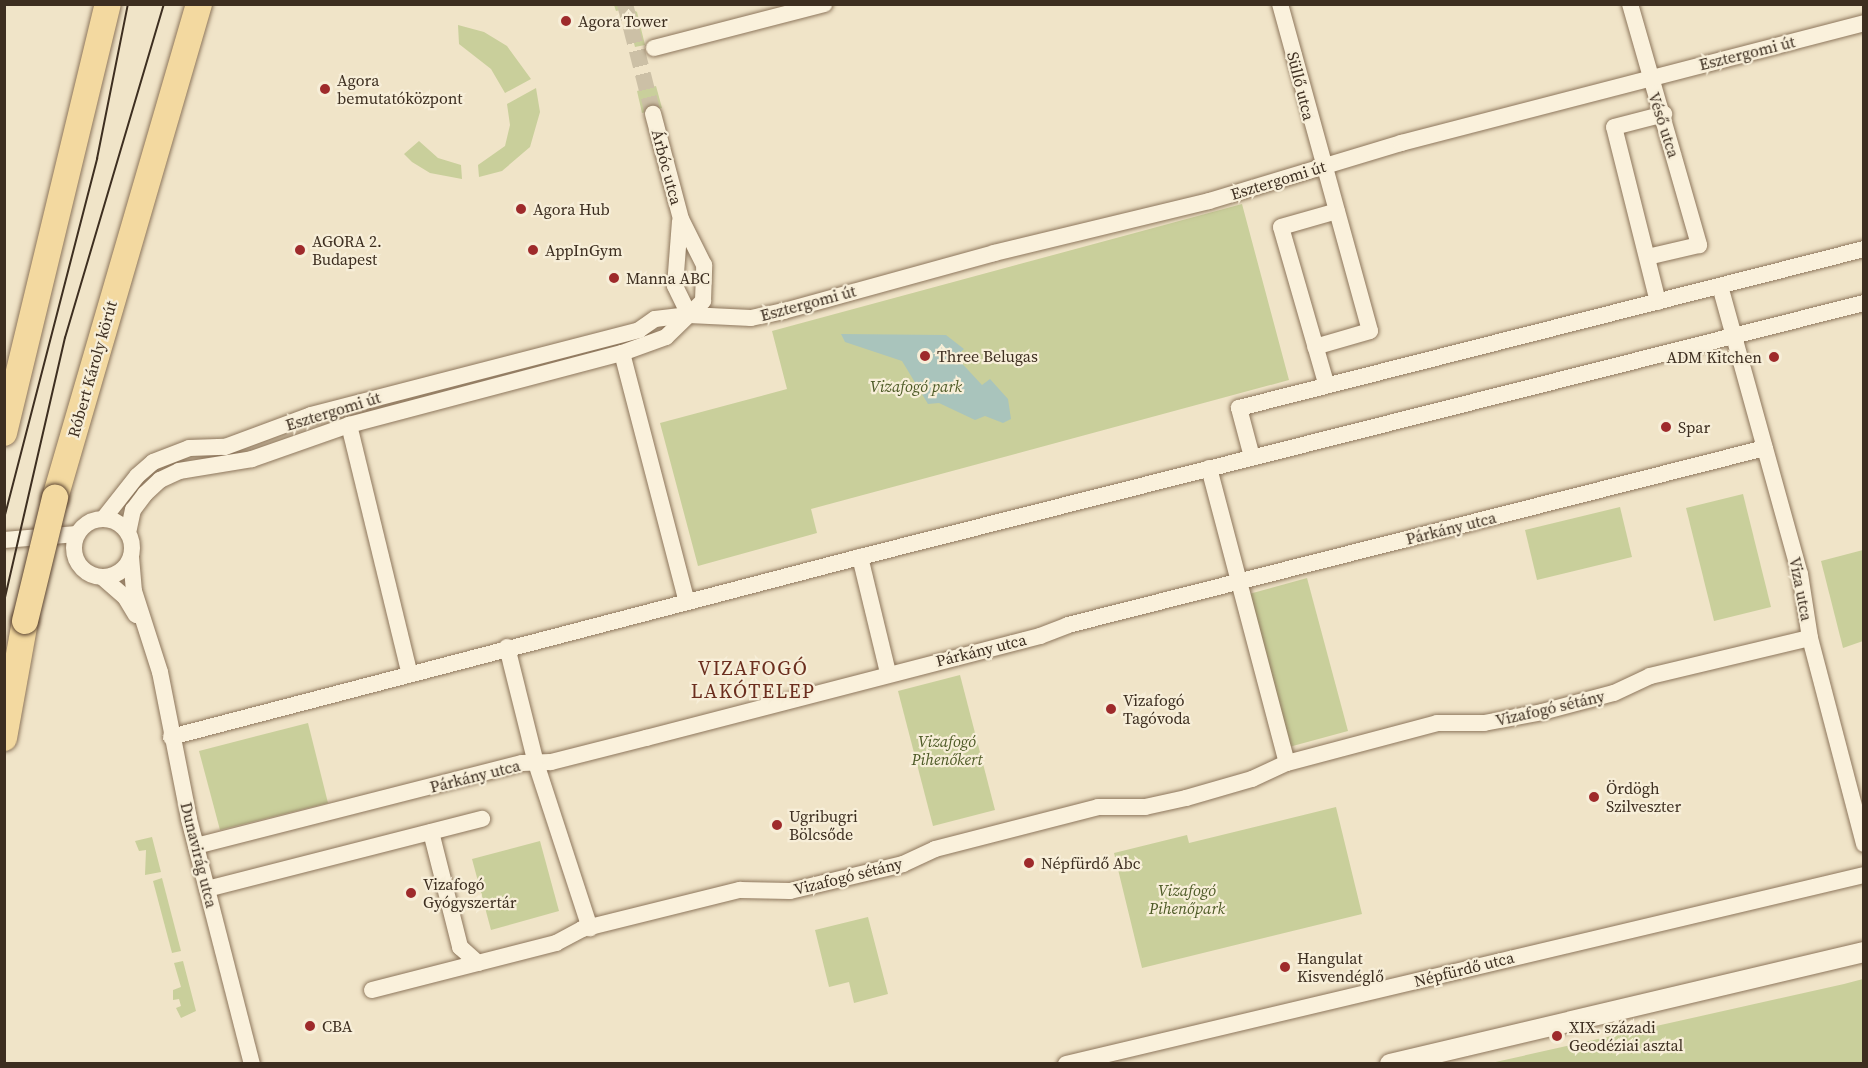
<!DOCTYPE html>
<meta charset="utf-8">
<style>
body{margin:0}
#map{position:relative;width:1868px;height:1068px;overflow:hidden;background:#f0e4c8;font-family:"Source Serif 4",serif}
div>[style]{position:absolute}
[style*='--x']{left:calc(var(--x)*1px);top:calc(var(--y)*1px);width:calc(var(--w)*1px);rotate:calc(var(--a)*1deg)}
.green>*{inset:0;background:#c9cf9b}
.water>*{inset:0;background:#a9c4bc}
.minor-tunnel>*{height:16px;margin-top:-8px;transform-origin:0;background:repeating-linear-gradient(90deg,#ccc0a6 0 16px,transparent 0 24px)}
.roads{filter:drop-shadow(0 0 2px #8d765c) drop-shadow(0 0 2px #8d765c)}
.minor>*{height:16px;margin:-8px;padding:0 8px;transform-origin:8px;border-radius:8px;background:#faf1dc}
.minor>.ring{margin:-8px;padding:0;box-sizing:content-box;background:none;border:16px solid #faf1dc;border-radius:50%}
.tertiary>*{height:20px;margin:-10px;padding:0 10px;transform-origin:10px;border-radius:10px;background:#faf1dc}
.primary>*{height:26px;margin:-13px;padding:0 13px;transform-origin:13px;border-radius:13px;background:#f3d9a0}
.tram>*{height:1.5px;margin:-0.75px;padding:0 0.75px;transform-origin:0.75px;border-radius:0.75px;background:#3d2e20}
.bridges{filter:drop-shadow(0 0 2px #5b4430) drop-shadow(0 0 2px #5b4430)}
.primary-bridge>*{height:26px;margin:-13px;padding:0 13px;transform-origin:13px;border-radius:13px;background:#f3d9a0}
.dots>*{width:16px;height:16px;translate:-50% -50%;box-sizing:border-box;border:3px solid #f7eed8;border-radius:50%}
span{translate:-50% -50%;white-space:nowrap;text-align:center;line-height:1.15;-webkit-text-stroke:4.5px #f7eed8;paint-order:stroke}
.poi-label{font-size:16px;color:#3d2e20}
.left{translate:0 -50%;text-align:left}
.right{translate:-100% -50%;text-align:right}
.street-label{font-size:16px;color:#3d2e20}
.park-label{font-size:16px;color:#4d5a26;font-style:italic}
.quarter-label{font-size:20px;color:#6b2e1e;letter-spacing:1.5px}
.frame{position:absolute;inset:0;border:6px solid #3d2e20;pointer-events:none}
</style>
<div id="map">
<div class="green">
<div style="clip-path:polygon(614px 5px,624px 5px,637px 12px,645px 45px,635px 47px,625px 9px,616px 11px)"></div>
<div style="clip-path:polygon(458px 25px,484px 32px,507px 46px,531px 79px,505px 93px,491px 69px,459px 44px)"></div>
<div style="clip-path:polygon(656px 86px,662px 108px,642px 113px,637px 91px)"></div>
<div style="clip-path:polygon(536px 88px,540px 112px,530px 147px,502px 171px,479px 177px,478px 165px,505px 146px,510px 125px,507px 104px)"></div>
<div style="clip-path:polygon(419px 141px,438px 158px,461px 165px,462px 179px,430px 173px,412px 162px,404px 154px)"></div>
<div style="clip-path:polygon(1242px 204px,1289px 380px,811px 509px,817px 533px,698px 566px,660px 423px,787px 389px,772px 331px)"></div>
<div style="clip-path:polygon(1743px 494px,1771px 607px,1714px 621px,1686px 508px)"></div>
<div style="clip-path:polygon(1620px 507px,1632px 557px,1537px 580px,1525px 530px)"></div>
<div style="clip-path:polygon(1863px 550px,1863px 641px,1843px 648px,1821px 561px)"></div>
<div style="clip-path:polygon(1307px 578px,1348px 731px,1289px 747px,1249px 594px)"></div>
<div style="clip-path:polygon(960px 675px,995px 810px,933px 826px,898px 691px)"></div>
<div style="clip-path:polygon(308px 723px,328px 803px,220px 830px,199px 751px)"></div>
<div style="clip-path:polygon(1336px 807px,1362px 914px,1142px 968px,1114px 853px,1187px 835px,1189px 843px)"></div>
<div style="clip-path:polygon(152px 837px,161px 872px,145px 875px,146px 850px,139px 851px,135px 841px)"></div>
<div style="clip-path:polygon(540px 841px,559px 911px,491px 930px,472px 859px)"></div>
<div style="clip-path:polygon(162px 878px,181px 951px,172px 953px,153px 881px)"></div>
<div style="clip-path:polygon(868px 917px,888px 994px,854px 1003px,849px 982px,829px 987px,815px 930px)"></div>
<div style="clip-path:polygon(183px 961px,196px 1011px,181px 1018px,176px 1008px,181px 1006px,179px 999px,173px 1000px,173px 990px,181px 987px,174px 963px)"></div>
<div style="clip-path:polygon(1863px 979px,1863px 1063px,1491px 1063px,1844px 984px)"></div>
</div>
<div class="water">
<div style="clip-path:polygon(841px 334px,946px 335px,964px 349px,956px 357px,982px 385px,990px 379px,1008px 399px,1011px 419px,1003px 423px,985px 416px,975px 420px,939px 403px,928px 404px,902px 361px,845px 342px)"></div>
</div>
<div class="minor-tunnel">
<div style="--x:625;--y:4;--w:114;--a:75.7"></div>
</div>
<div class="roads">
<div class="minor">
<div style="--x:1280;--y:4;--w:339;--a:74.6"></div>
<div style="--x:1370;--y:331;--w:57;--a:163.8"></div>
<div style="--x:1630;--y:4;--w:251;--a:74"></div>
<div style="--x:1699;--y:245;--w:53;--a:167"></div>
<div style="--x:654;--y:48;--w:176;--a:-14.5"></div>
<div style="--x:680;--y:221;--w:65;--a:94.4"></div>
<div style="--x:675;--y:286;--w:32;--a:64"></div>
<div style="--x:1720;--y:286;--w:299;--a:74.5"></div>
<div style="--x:1800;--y:574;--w:65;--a:81.1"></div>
<div style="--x:1810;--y:638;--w:213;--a:75.3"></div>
<div style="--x:1658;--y:302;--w:180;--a:-104.1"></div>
<div style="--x:1614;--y:127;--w:52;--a:-14.6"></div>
<div style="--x:622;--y:353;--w:257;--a:75.4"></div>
<div style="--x:1326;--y:383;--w:162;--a:-106.1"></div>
<div style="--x:1281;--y:227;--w:58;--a:-15.9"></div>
<div style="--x:349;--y:425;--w:254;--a:76.3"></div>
<div style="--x:1252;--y:457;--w:51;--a:-104.9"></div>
<div style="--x:1239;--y:408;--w:645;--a:-14.27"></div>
<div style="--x:1209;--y:468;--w:305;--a:75.2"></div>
<div style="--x:104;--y:518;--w:53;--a:-51.8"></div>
<div style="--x:137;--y:476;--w:21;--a:-41"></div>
<div style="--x:153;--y:462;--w:39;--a:-21"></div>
<div style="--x:189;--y:448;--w:36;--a:-2"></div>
<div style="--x:225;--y:447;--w:92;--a:-20.4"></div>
<div style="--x:311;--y:415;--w:339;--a:-14.5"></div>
<div style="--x:639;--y:330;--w:19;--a:-35"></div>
<div style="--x:655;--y:319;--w:34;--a:-7"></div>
<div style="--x:689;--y:315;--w:62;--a:2.8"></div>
<div style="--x:751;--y:318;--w:34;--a:-12"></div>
<div style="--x:784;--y:311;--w:218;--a:-15.4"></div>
<div style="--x:994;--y:253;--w:221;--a:-13.6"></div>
<div style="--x:1209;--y:201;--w:201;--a:-16.8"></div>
<div style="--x:1401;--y:143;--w:478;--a:-14.5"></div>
<div class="ring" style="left:74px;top:519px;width:42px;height:42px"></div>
<div style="--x:128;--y:533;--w:24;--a:-78"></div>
<div style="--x:133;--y:510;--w:20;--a:-53"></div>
<div style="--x:145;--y:494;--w:21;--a:-43"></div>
<div style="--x:160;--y:480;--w:21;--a:-25"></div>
<div style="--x:179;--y:471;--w:74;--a:-9.3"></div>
<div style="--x:252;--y:459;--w:103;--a:-19.3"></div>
<div style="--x:349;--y:425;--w:282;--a:-14.8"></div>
<div style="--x:622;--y:353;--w:47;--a:-20"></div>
<div style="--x:666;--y:337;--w:52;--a:-44.2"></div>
<div style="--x:703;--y:301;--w:36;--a:-88"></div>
<div style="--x:704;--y:265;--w:51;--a:-116.6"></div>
<div style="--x:681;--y:219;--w:109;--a:-104.9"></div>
<div style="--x:4;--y:540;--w:73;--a:-4.7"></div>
<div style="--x:131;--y:557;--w:34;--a:85"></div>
<div style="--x:134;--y:591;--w:85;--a:72.2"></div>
<div style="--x:160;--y:672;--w:150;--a:78.8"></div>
<div style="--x:189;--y:819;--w:253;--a:75.6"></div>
<div style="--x:860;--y:557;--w:119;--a:76.4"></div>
<div style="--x:102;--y:577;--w:30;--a:41"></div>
<div style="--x:125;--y:597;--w:21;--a:59"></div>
<div style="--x:507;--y:647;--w:120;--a:76"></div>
<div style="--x:536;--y:763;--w:174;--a:71.9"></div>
<div style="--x:171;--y:737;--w:712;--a:-14.64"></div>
<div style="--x:860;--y:557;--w:1036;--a:-14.2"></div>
<div style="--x:431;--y:832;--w:119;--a:75.8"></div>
<div style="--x:460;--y:947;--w:24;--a:42"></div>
<div style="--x:196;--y:846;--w:336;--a:-14.3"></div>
<div style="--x:522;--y:763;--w:29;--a:-2"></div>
<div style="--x:551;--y:762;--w:98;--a:-14.2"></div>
<div style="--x:646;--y:738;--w:407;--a:-14.5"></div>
<div style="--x:1040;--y:636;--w:30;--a:-21"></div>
<div style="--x:1068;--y:625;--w:719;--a:-14.25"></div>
<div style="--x:207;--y:889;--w:284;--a:-14.3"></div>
<div style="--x:372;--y:990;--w:190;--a:-14.3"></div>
<div style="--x:556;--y:943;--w:30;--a:-28"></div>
<div style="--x:582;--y:929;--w:163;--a:-13.9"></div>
<div style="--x:740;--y:890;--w:50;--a:1.1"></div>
<div style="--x:790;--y:891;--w:116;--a:-13.4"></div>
<div style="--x:903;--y:864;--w:35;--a:-25"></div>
<div style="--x:935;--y:849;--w:168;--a:-14.4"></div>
<div style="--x:1098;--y:807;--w:47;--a:0"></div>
<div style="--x:1145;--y:807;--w:42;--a:-12.4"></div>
<div style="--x:1186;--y:798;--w:69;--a:-16.1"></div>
<div style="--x:1252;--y:779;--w:38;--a:-25"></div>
<div style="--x:1287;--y:763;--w:155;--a:-14.9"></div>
<div style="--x:1437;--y:723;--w:47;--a:0"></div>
<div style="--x:1484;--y:723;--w:59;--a:-10.7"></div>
<div style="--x:1542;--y:712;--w:74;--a:-14.8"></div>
<div style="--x:1614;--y:693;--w:40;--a:-25"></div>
<div style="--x:1650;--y:676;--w:164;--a:-13.4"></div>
<div style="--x:1066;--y:1064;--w:820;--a:-13.32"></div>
</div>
<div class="tertiary">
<div style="--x:1390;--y:1064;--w:487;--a:-13.3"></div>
</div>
<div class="primary">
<div style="--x:4;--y:433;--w:441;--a:-76.4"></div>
<div style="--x:55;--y:498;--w:515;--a:-73.75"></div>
<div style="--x:4;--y:738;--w:119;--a:-79.8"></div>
</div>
</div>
<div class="tram">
<div style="--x:4;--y:519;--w:372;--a:-75.5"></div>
<div style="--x:97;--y:159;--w:158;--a:-78.7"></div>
<div style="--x:4;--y:602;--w:271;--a:-77"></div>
<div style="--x:65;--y:338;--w:348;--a:-73.5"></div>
</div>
<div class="bridges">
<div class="primary-bridge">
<div style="--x:25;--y:621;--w:127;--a:-76.3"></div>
</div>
</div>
<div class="dots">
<div style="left:566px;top:21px;background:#9e2a2b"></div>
<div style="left:325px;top:89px;background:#9e2a2b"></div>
<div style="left:521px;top:209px;background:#9e2a2b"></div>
<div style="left:300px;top:250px;background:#9e2a2b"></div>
<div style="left:533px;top:250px;background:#9e2a2b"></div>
<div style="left:614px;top:278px;background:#9e2a2b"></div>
<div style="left:925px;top:356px;background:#9e2a2b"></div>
<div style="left:1774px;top:357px;background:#9e2a2b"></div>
<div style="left:1666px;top:427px;background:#9e2a2b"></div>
<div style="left:1111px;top:709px;background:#9e2a2b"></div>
<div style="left:1594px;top:797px;background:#9e2a2b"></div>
<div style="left:777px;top:825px;background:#9e2a2b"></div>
<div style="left:1029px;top:863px;background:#9e2a2b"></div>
<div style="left:411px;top:893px;background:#9e2a2b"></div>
<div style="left:1285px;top:967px;background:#9e2a2b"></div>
<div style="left:310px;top:1026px;background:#9e2a2b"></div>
<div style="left:1557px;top:1036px;background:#9e2a2b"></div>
</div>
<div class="poi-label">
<span class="left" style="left:578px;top:21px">Agora Tower</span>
<span class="left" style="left:337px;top:89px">Agora<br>bemutatóközpont</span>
<span class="left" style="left:533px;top:209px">Agora Hub</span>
<span class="left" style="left:312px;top:250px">AGORA 2.<br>Budapest</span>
<span class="left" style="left:545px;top:250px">AppInGym</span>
<span class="left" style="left:626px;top:278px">Manna ABC</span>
<span class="left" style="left:937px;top:356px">Three Belugas</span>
<span class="right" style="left:1762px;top:357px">ADM Kitchen</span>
<span class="left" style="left:1678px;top:427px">Spar</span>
<span class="left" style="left:1123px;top:709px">Vizafogó<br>Tagóvoda</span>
<span class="left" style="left:1606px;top:797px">Ördögh<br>Szilveszter</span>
<span class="left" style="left:789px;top:825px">Ugribugri<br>Bölcsőde</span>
<span class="left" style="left:1041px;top:863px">Népfürdő Abc</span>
<span class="left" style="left:423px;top:893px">Vizafogó<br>Gyógyszertár</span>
<span class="left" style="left:1297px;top:967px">Hangulat<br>Kisvendéglő</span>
<span class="left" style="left:322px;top:1026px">CBA</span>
<span class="left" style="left:1569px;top:1036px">XIX. századi<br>Geodéziai asztal</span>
</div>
<div class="street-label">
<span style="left:1747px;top:53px;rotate:-14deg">Esztergomi út</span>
<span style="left:1301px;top:86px;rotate:76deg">Süllő utca</span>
<span style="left:1664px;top:125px;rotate:72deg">Véső utca</span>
<span style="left:667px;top:167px;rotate:75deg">Árbóc utca</span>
<span style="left:1278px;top:180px;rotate:-17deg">Esztergomi út</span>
<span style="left:808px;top:303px;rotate:-15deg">Esztergomi út</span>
<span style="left:92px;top:369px;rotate:-74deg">Róbert Károly körút</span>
<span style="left:333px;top:411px;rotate:-17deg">Esztergomi út</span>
<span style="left:1451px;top:528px;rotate:-14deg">Párkány utca</span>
<span style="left:1801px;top:589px;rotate:79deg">Viza utca</span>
<span style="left:981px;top:650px;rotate:-14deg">Párkány utca</span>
<span style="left:1550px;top:708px;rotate:-13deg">Vizafogó sétány</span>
<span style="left:475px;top:776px;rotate:-14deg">Párkány utca</span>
<span style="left:199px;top:855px;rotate:76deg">Dunavirág utca</span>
<span style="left:848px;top:876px;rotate:-14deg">Vizafogó sétány</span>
<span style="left:1464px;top:969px;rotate:-14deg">Népfürdő utca</span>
</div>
<div class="park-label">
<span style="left:916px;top:386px">Vizafogó park</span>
<span style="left:947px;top:750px">Vizafogó<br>Pihenőkert</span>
<span style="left:1187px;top:899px">Vizafogó<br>Pihenőpark</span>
</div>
<div class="quarter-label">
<span style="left:753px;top:680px">VIZAFOGÓ<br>LAKÓTELEP</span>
</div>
<div class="frame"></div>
</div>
